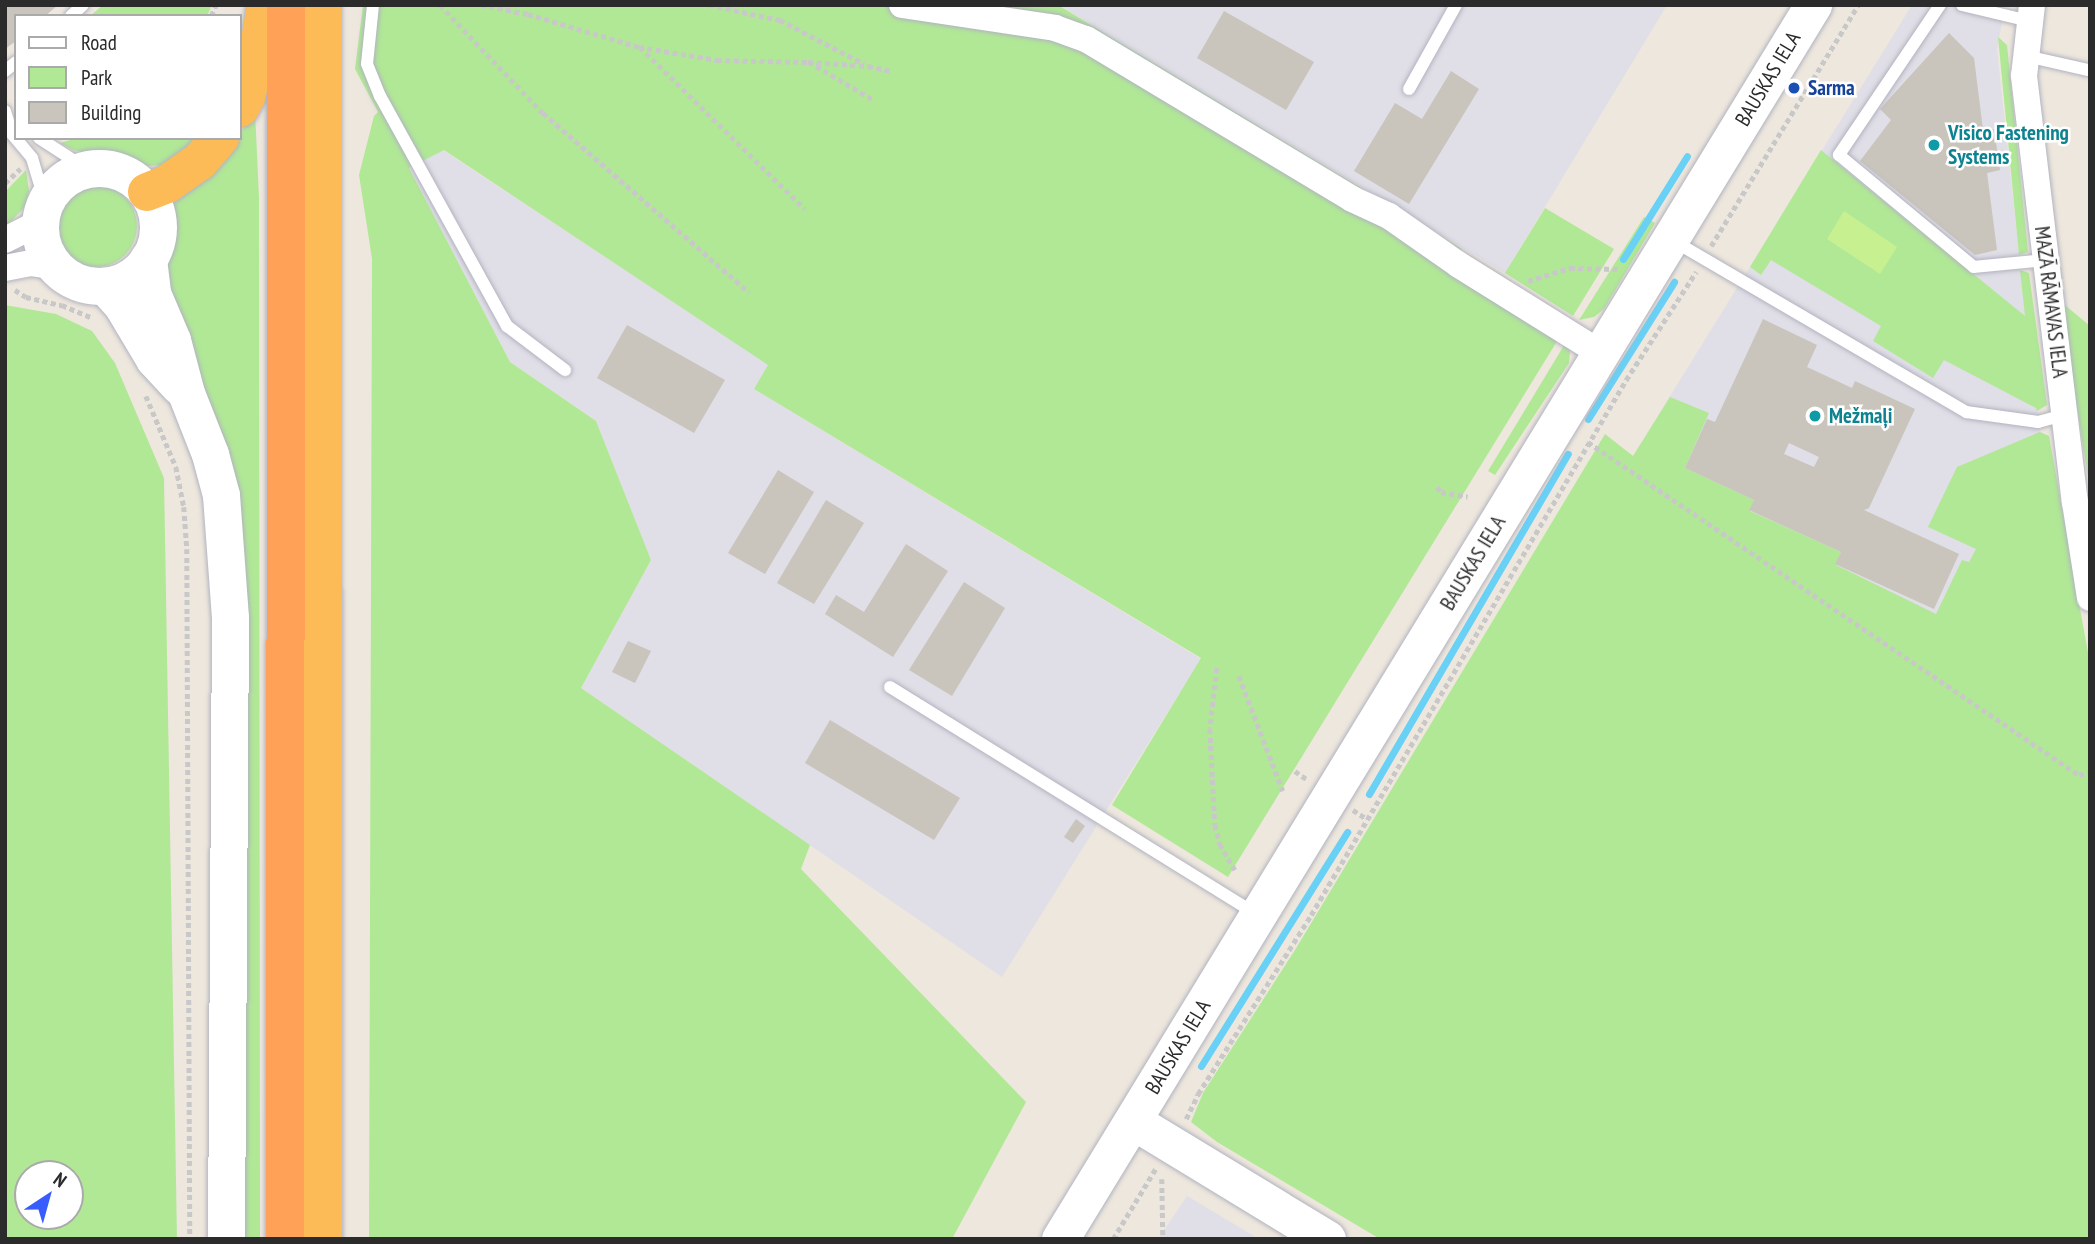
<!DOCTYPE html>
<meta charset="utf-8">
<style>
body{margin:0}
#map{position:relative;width:2095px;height:1244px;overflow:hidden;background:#eee7dd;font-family:"PT Sans Narrow",sans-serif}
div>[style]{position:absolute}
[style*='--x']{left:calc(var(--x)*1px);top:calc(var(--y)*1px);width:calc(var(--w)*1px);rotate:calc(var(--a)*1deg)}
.industrial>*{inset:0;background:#e0dee6}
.green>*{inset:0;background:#b1e896}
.round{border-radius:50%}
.pitch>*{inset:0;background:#c7f091}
.stream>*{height:7px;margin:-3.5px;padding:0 3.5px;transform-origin:3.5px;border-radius:3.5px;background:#69d0f6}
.building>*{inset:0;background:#c9c4bc}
.path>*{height:4.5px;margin-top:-2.25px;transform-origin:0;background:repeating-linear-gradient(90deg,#c8c8c8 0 5px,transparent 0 8.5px)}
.roads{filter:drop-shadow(0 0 2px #b1b3c0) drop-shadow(0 0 2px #b1b3c0)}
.service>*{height:12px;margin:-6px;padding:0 6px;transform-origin:6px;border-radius:6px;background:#fff}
.minor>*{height:26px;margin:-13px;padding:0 13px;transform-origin:13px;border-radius:13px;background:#fff}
.secondary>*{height:37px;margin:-18.5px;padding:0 18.5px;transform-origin:18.5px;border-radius:18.5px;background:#fff}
.secondary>.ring{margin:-18.5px;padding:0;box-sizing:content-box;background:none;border:37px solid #fff;border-radius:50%}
.trunk>*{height:38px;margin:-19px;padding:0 19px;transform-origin:19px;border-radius:19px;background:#fcbb56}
.motorway>*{height:38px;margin:-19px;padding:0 19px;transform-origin:19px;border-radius:19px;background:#ffa157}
.dots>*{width:19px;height:19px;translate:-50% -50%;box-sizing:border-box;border:4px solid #fff;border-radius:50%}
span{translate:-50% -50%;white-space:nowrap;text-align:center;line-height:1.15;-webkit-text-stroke:5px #fff;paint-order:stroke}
.street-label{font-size:21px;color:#2b2b2b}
.transit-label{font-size:21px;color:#164399;font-weight:700}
.left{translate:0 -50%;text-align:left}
.culture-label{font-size:21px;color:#0d838f;font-weight:700}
.frame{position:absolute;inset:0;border:7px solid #2b2b2b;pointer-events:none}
.legend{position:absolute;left:14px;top:14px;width:228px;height:126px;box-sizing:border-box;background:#fff;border:2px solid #aaa;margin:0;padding:9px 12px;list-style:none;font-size:21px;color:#2b2b2b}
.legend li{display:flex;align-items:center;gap:14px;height:35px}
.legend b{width:35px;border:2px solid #aaa}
.north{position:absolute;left:14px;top:1160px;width:70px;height:70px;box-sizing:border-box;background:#fff;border:2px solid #aaa;border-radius:50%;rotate:36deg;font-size:19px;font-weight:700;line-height:28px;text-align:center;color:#2b2b2b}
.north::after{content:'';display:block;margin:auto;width:24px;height:32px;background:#395cff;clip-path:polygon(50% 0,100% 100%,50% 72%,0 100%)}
</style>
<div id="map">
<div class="industrial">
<div style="clip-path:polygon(1059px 5px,1667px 5px,1505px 273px)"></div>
<div style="clip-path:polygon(1912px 5px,2005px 5px,1997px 50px,2026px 317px,2040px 432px,2090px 715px,1633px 456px)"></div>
<div style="clip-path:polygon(443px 150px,769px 365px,754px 389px,1201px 659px,1002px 977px,581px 688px,651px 560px,596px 421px,510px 362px,409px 168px)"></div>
<div style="clip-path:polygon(1187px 1196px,1259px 1239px,1158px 1239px)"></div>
</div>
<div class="green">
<div style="clip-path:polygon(103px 5px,212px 5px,207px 16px,90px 16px)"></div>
<div style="clip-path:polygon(363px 5px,1058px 5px,1462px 249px,1450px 269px,1559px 338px,1228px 877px,1112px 805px,1201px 658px,754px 389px,768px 365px,444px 150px,409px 168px,510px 362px,596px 421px,651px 560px,581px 688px,810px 845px,801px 869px,1026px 1102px,952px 1239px,369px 1239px,372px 259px,359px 175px,374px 116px,378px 112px,355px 69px)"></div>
<div style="clip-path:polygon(1998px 37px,2007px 45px,2028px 252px,2019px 255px)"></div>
<div style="clip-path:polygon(255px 110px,259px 198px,260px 1239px,240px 1239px,238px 519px,167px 297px,166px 268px,174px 233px,173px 204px,217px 169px)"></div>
<div style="clip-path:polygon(77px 138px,205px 138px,162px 165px,148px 166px,73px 150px,60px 143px)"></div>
<div style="clip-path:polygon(1821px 150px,2025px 316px,2020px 270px,2029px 273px,2047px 405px,2037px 411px,2036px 408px,1944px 360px,1933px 378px,1873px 341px,1881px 326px,1771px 260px,1761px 275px,1750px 267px)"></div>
<div style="clip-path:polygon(26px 170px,29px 191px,25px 207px,5px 227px,5px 192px)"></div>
<div class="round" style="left:55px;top:185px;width:82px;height:82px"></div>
<div style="clip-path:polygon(1545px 208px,1614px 249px,1573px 316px,1505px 273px)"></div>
<div style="clip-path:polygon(1644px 217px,1655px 223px,1604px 309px,1594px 317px,1579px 320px)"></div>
<div style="clip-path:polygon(2060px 301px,2090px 326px,2090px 489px)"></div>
<div style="clip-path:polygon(evenodd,5px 305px,56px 314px,92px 331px,115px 363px,164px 478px,177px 1239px,5px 1239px,5px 305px,28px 1174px,70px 1174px,70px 1216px,28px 1216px,28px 1174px)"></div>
<div style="clip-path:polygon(1566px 342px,1570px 351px,1569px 363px,1495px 475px,1488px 471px)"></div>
<div style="clip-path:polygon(1670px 397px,1709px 413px,1685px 468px,1754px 500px,1750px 511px,1841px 552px,1836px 565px,1936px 614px,1962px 560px,1969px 562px,1976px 549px,1928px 527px,1957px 467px,2040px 432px,2049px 436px,2090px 664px,2090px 1239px,1380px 1239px,1217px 1142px,1191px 1122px,1203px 1093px,1295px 950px,1605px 434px,1633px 456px)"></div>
</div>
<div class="pitch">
<div style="clip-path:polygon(1844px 211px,1897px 247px,1880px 274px,1827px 239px)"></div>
</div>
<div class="stream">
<div style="--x:1623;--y:259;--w:121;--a:-58.1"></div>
<div style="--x:1588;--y:419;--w:162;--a:-57.9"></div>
<div style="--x:1369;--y:794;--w:394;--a:-59.7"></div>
<div style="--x:1201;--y:1066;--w:276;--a:-58"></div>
</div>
<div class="building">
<div style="clip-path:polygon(5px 5px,58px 5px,45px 16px,16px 16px,16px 41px,5px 49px)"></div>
<div style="clip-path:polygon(1224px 11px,1314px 62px,1286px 110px,1197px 58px)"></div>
<div style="clip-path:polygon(1949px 33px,1974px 58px,1983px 130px,1994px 129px,2000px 170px,1987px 173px,1997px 250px,1975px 255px,1860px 161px,1891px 120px,1880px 109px)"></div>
<div style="clip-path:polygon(1451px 71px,1479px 89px,1409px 204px,1354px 171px,1395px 103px,1422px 119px)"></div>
<div style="clip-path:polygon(evenodd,1763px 319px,1817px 345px,1807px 367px,1852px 388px,1855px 381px,1915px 409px,1869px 508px,1864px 510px,1959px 554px,1934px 609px,1835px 564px,1841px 552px,1749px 510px,1754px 500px,1685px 468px,1707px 419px,1715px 422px,1763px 319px,1789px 443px,1819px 457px,1814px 467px,1784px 454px,1789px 443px)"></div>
<div style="clip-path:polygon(627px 325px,725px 380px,694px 433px,597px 378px)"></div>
<div style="clip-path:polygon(778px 470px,814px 492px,765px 574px,728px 553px)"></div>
<div style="clip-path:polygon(826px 500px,864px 523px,814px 604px,777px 583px)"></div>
<div style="clip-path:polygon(906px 544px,948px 571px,893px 657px,825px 614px,836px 595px,864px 612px)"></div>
<div style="clip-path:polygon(964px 582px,1005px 608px,952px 696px,909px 670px)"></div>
<div style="clip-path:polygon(628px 641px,651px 651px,635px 683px,612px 672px)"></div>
<div style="clip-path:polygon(830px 720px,960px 798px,934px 840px,805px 763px)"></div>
<div style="clip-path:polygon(1076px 819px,1085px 826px,1073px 843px,1064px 837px)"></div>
</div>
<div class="path">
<div style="--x:440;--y:5;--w:149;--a:46.4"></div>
<div style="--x:543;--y:113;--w:273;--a:41"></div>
<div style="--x:481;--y:5;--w:48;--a:10.8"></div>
<div style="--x:528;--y:14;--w:116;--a:16.6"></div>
<div style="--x:639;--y:47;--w:79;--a:9.5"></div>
<div style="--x:717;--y:60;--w:91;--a:1.3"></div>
<div style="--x:808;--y:62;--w:60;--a:3.8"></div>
<div style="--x:868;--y:66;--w:24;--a:12"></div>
<div style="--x:709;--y:5;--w:73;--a:11.9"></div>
<div style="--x:780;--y:20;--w:95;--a:27.6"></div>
<div style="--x:211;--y:16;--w:12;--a:-66"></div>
<div style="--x:640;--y:47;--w:231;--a:44.5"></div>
<div style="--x:809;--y:62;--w:73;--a:30.4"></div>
<div style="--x:5;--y:183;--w:21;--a:-43"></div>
<div style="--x:1711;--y:246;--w:282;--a:-58.6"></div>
<div style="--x:1528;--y:281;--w:44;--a:-17.2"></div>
<div style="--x:1570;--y:268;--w:48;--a:1.2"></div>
<div style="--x:15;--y:290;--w:13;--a:32"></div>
<div style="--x:26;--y:297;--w:37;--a:13"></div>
<div style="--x:62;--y:305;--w:33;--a:23"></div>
<div style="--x:146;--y:396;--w:77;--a:67.1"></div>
<div style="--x:176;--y:467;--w:41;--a:78.7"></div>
<div style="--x:184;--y:507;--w:42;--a:85.9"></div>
<div style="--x:187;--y:549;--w:690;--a:89.75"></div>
<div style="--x:1588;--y:442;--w:593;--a:34.15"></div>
<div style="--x:2079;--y:775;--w:11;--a:-15"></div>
<div style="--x:1437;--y:487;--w:6;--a:51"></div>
<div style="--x:1441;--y:492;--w:27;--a:10"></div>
<div style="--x:1217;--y:668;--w:61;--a:96.5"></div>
<div style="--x:1210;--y:729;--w:96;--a:87"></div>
<div style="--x:1215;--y:825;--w:20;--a:75"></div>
<div style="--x:1220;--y:844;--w:30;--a:60"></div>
<div style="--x:1239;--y:676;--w:123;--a:69.1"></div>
<div style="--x:1295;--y:771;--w:16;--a:35"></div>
<div style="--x:1353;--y:810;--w:17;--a:33"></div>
<div style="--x:1186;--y:1119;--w:28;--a:-64"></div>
<div style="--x:1198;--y:1094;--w:212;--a:-57.7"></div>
<div style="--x:1311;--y:915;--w:621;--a:-59.51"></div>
<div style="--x:1626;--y:380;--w:129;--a:-57.1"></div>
<div style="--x:1162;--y:1179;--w:60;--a:89"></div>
<div style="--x:1113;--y:1239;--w:83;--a:-58.8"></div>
</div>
<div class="roads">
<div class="service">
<div style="--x:373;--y:5;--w:59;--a:95.8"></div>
<div style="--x:367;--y:64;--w:35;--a:68"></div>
<div style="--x:380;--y:96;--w:263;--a:61.1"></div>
<div style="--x:507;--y:326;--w:73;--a:37.2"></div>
<div style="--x:1940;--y:5;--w:181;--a:124"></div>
<div style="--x:1839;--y:155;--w:175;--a:39.7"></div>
<div style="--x:1974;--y:267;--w:71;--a:-5.6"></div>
<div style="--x:1962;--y:5;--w:69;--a:13.4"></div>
<div style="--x:71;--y:16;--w:16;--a:-43"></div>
<div style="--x:2026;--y:56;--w:64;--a:12.7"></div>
<div style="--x:5;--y:71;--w:14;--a:-39"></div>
<div style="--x:1409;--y:89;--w:96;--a:-60.8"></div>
<div style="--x:5;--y:111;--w:24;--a:73"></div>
<div style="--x:12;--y:134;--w:31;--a:50"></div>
<div style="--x:32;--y:158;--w:46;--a:73.5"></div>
<div style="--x:39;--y:138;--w:57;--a:32.9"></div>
<div style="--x:1672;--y:240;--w:341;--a:30.3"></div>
<div style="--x:1966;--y:412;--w:73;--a:7.9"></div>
<div style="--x:2038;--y:422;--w:28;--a:-15"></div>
<div style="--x:890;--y:687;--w:429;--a:31.8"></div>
</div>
<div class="minor">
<div style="--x:902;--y:5;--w:155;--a:8.5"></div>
<div style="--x:1055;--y:28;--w:33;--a:20"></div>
<div style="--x:1086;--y:39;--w:310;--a:31"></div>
<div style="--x:1352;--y:199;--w:41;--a:24.7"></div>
<div style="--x:1389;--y:216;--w:85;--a:35"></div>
<div style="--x:1459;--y:265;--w:168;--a:31.9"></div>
<div style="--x:2032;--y:5;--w:71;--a:96.4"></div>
<div style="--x:2024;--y:76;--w:429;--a:83.2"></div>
<div style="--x:2075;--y:502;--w:97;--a:81.1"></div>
<div style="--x:5;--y:240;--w:39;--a:-27"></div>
<div style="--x:5;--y:268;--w:25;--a:-11"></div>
<div style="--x:30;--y:263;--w:22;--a:8"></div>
</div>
<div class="secondary">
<div class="ring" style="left:40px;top:168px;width:81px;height:81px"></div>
<div style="--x:148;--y:259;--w:34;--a:83"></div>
<div style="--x:152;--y:293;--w:51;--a:66.9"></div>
<div style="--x:172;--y:340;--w:55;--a:75.2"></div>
<div style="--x:186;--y:393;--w:66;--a:68.5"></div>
<div style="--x:210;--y:454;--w:42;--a:75"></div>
<div style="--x:221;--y:495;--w:123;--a:85.8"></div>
<div style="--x:230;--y:618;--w:621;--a:90.37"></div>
<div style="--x:105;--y:286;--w:25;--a:48"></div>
<div style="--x:122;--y:305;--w:63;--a:59.3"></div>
<div style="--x:154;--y:359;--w:37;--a:47"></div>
<div style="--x:1133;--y:1121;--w:227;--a:31.3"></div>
<div style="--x:1060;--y:1239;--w:1446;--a:-58.61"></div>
</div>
<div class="trunk">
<div style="--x:322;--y:5;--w:1234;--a:89.95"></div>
<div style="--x:240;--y:108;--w:13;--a:-61"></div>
<div style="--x:246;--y:97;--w:52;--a:-75.4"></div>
<div style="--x:259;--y:47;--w:43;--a:-80.5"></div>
<div style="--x:147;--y:192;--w:22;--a:-22"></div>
<div style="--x:167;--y:184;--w:39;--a:-35"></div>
<div style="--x:199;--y:162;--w:32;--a:-49"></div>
</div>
<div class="motorway">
<div style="--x:285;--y:1239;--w:1234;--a:-89.95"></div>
</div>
</div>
<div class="dots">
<div style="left:1794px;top:88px;background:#1a4fb4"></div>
<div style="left:1934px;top:145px;background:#0f9aa8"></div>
<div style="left:1815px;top:416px;background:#0f9aa8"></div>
</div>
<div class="street-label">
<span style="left:1768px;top:79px;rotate:-59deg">BAUSKAS IELA</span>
<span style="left:2051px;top:302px;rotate:83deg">MAZĀ RĀMAVAS IELA</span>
<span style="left:1473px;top:563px;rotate:-59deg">BAUSKAS IELA</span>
<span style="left:1178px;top:1047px;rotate:-59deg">BAUSKAS IELA</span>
</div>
<div class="transit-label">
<span class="left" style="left:1808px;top:88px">Sarma</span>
</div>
<div class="culture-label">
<span class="left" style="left:1948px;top:145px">Visico Fastening<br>Systems</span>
<span class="left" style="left:1829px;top:416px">Mežmaļi</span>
</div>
<div class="frame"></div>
<ul class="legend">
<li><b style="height:9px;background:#fff"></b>Road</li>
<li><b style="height:19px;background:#b1e896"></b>Park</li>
<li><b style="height:19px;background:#c9c4bc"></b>Building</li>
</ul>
<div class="north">N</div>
</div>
